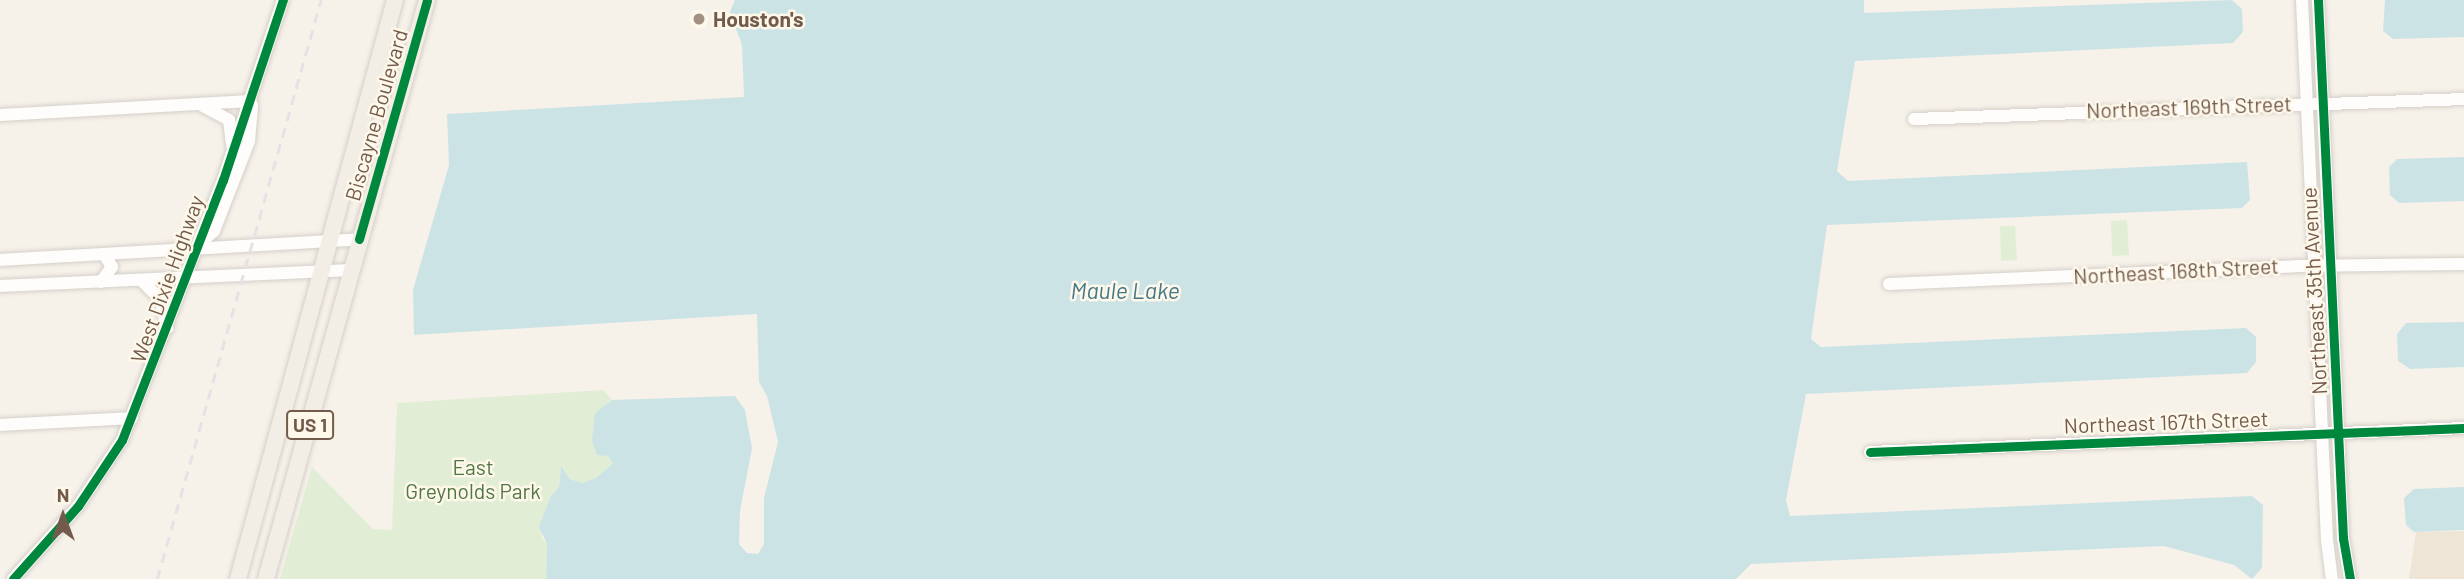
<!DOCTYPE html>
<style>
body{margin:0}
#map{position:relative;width:2464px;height:579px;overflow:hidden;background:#f6f2ea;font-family:Barlow,sans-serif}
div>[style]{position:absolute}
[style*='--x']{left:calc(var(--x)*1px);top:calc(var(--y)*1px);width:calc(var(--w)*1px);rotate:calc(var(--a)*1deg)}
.residential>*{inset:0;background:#efe5d7}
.green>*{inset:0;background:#e2edd5}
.water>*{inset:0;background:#cce3e6}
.roads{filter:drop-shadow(0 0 2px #d5cfc8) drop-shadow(0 0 2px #d5cfc8)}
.minor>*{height:12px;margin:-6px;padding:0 6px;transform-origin:6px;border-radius:6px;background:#fefdfc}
.major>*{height:16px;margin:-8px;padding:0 8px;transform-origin:8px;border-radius:8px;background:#f2eee5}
.rail>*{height:2.5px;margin-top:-1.25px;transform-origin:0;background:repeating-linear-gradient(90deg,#e5e2e5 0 10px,transparent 0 17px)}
.cycleway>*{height:9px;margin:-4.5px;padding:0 4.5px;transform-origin:4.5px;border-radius:4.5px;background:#00873e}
.dots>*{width:19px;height:19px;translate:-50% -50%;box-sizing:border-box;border:4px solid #fef8eb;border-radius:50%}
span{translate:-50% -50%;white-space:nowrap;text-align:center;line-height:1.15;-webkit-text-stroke:5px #fef8eb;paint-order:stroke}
.shield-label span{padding:2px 5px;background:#fef8eb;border:2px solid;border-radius:5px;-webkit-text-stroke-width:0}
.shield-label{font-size:19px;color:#735b4b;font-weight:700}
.poi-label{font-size:21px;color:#735b4b;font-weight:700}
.left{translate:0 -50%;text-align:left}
.street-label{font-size:21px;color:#735b4b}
.park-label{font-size:21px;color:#507843}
.water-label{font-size:23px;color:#457886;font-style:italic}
.north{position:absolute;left:28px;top:481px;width:70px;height:70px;-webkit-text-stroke:5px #fef8eb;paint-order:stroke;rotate:0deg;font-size:19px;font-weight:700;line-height:28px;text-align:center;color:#735b4b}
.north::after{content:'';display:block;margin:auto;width:24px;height:32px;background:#735b4b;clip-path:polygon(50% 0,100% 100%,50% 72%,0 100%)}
</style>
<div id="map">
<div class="residential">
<div style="clip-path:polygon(2464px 531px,2464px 579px,2409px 579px,2416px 532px)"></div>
</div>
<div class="green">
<div style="clip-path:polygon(2127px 220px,2129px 255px,2112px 256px,2111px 221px)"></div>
<div style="clip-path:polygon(2000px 226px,2015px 226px,2017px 260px,2001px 261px)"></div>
<div style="clip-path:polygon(603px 390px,612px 400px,595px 413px,613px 463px,596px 478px,582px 483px,570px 479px,561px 466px,559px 487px,551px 496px,541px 537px,547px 544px,546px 579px,280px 579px,312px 467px,373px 529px,392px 530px,397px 403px)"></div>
</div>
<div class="water">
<div style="clip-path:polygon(735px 0,1864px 0,1864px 13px,2232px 0,2242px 9px,2243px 32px,2233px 43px,1855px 61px,1837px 171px,1848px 181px,2247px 162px,2250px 200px,2242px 208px,1827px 225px,1811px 339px,1821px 347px,2246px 328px,2256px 337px,2256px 362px,2247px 373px,1806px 394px,1786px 500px,1790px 516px,2252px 496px,2263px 505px,2262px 568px,2252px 579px,2234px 565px,2164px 546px,1751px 564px,1736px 579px,546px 579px,547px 544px,539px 527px,551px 496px,559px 487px,561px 466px,570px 479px,582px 483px,596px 478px,613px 463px,608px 456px,597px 455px,592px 441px,595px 413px,612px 400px,735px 396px,745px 410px,752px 448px,740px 511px,739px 544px,747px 553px,758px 554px,764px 544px,764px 498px,778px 442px,767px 396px,759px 382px,757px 314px,414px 335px,413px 290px,449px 165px,447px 114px,744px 97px,742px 45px,730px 12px)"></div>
<div style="clip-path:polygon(2385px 0,2464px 0,2464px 37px,2393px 39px,2383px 31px)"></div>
<div style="clip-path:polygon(2464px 157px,2464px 201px,2399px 203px,2390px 195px,2389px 167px,2397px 159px)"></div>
<div style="clip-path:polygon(2464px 322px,2464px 367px,2410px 369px,2398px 361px,2397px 334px,2406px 323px)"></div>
<div style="clip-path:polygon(2464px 487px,2464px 530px,2414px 532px,2406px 525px,2404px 498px,2414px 489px)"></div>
</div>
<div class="roads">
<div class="minor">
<div style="--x:2302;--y:0;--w:541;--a:87.35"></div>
<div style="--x:2327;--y:540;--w:39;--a:83"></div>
<div style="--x:2318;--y:0;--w:539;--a:87.34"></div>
<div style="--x:2343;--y:538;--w:42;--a:80.3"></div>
<div style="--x:201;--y:105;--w:32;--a:28"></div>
<div style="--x:229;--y:120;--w:26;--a:83"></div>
<div style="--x:0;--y:115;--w:251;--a:-3.2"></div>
<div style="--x:1914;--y:119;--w:550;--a:-2.08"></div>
<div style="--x:199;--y:244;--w:20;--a:-41"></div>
<div style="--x:214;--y:231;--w:97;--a:-68.7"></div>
<div style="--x:249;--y:141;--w:36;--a:-85"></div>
<div style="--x:0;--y:260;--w:360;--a:-3.3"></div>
<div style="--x:141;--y:280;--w:27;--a:45"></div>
<div style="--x:160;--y:299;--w:30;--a:76"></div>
<div style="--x:101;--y:282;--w:19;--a:-54"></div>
<div style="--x:112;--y:267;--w:15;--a:-122"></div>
<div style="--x:1889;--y:284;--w:408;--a:-2.5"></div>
<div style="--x:2297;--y:266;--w:167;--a:-0.7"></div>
<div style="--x:0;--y:286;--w:351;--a:-2.6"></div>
<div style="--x:0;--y:425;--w:132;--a:-3"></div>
<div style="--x:1870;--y:452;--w:594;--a:-2.31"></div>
<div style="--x:13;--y:579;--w:98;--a:-48.3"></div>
<div style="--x:78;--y:506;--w:79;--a:-56.3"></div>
<div style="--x:122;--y:440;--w:279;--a:-68.8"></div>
<div style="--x:223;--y:180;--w:190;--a:-71.6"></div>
</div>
<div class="major">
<div style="--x:238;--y:579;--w:600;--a:-74.83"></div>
<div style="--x:266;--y:579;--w:601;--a:-74.46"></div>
</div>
</div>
<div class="rail">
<div style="--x:157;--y:579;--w:602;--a:-74.19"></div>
</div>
<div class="cycleway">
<div style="--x:2318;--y:0;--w:539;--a:87.34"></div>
<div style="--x:2343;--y:538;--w:42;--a:80.3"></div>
<div style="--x:359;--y:239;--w:248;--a:-74.1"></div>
<div style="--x:1870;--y:452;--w:594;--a:-2.31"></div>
<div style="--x:13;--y:579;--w:98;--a:-48.3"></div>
<div style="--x:78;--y:506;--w:79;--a:-56.3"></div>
<div style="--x:122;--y:440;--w:279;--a:-68.8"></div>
<div style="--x:223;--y:180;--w:190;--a:-71.6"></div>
</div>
<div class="dots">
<div style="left:699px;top:19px;background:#a19083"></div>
</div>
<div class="shield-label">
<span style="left:310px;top:425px">US 1</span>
</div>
<div class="poi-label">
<span class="left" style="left:713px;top:19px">Houston's</span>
</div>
<div class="street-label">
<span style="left:2189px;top:107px;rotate:-2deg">Northeast 169th Street</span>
<span style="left:376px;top:115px;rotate:-74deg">Biscayne Boulevard</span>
<span style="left:2176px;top:271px;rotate:-3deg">Northeast 168th Street</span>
<span style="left:167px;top:279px;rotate:-70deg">West Dixie Highway</span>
<span style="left:2314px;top:291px;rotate:-93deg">Northeast 35th Avenue</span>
<span style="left:2166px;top:422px;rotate:-2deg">Northeast 167th Street</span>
</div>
<div class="park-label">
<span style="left:473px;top:479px">East<br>Greynolds Park</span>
</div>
<div class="water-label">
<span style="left:1125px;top:290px">Maule Lake</span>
</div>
<div class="north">N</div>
</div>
